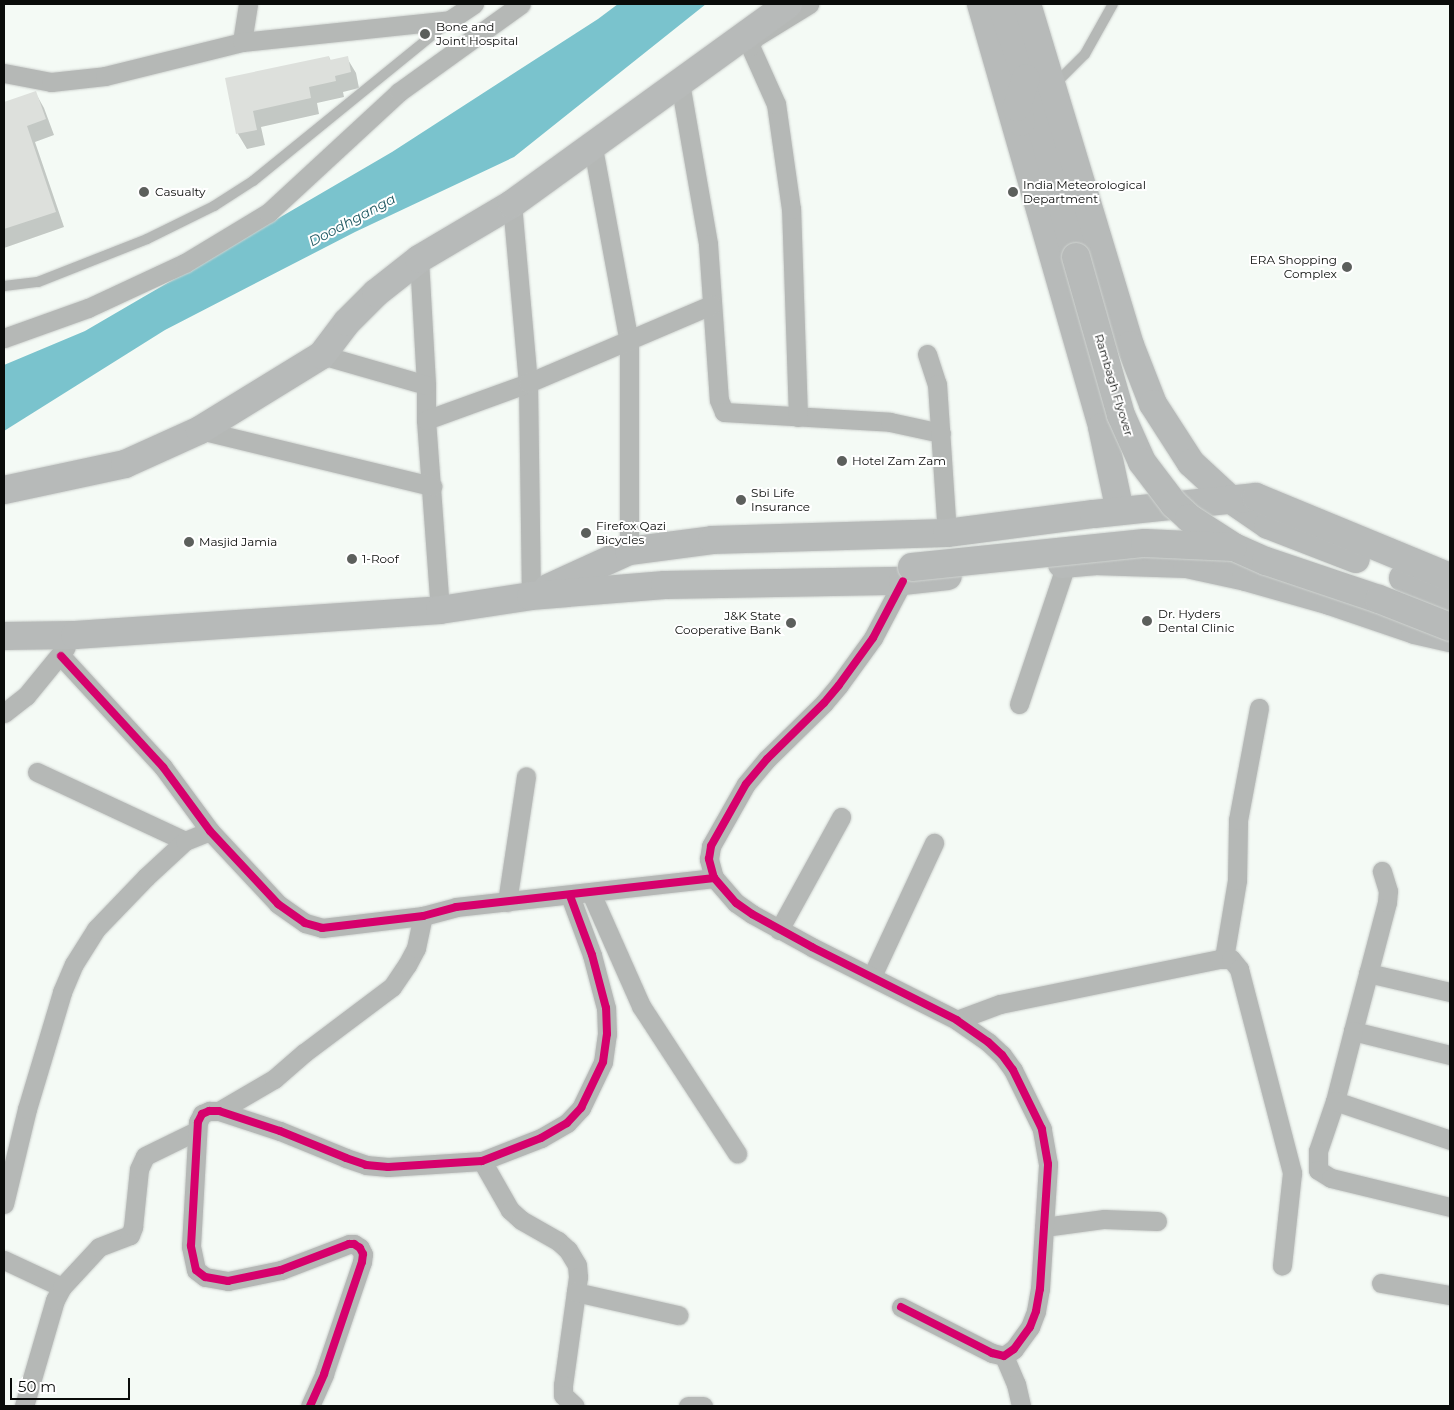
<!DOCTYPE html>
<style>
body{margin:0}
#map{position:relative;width:1454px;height:1410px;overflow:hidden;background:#f4faf5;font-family:Montserrat,sans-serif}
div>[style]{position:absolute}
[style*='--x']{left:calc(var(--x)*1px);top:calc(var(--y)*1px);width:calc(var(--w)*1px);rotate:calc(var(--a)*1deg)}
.water>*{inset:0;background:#7ac3cd}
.shadow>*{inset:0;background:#0003}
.building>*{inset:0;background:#dde0dc}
.roads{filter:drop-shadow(0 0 1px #cfd3d0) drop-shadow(0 0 1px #cfd3d0)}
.lane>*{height:10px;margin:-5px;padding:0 5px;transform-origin:5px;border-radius:5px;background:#b5b8b6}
.street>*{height:19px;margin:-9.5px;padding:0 9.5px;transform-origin:9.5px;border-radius:9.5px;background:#b5b8b6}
.primary>*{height:28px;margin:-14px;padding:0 14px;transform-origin:14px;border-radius:14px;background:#b7bab9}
.bridges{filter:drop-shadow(0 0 1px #cfd3d0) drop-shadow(0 0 1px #cfd3d0)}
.primary-bridge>*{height:28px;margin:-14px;padding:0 14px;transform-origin:14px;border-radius:14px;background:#b7bab9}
.cycleway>*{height:8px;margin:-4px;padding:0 4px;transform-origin:4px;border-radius:4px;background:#d6006c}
.dots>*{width:14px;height:14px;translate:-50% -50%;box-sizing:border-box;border:2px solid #fff;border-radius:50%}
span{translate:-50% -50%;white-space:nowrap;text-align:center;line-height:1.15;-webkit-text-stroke:4px #fff;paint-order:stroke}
.poi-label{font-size:12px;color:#0a0c0a}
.left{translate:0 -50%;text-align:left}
.right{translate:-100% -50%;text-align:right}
.street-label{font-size:12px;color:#0a0c0a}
.water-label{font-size:14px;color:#205962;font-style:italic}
.frame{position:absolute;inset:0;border:5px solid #0a0c0a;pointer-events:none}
.scale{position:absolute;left:10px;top:1378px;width:120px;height:22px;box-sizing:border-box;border:2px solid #0a0c0a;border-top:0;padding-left:6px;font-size:15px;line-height:18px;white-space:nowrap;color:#0a0c0a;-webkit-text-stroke:4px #fff;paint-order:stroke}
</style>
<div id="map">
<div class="water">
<div style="clip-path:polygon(618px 4px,706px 4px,514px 157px,355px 232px,165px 330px,4px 431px,4px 365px,85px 331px,392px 152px,598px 19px)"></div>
</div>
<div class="shadow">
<div style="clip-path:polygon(329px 57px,331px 61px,347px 58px,356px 73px,359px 88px,343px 92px,344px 97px,317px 103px,319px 114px,261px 127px,265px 145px,247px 149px,238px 134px,226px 79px)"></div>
<div style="clip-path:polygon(35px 92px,44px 108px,54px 135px,35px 142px,64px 227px,4px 248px,4px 103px)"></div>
</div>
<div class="building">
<div style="clip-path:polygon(329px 56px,330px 60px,348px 56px,351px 72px,335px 76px,336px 81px,309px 87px,311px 98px,253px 111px,257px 130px,236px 134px,225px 78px)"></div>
<div style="clip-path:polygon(36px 91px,46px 119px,27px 126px,56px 212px,4px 229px,4px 102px)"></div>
</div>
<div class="roads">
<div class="lane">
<div style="--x:1053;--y:86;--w:45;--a:-45"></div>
<div style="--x:1085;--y:54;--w:57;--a:-60.8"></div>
<div style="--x:4;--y:286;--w:34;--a:-7"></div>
<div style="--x:38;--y:282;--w:117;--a:-21.5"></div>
<div style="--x:147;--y:239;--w:75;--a:-26.2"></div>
<div style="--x:214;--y:206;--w:46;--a:-32.7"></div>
<div style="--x:253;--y:181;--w:249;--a:-39.1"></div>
</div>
<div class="street">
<div style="--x:242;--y:42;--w:38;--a:-81"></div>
<div style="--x:4;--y:73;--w:48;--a:10.8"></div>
<div style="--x:51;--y:82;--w:54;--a:-6.3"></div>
<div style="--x:105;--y:76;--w:141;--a:-13.9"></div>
<div style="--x:242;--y:42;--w:209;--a:-6"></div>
<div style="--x:450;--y:20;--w:29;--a:-34"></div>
<div style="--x:680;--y:83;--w:163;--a:80.1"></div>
<div style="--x:708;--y:244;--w:156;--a:86"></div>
<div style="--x:719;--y:400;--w:13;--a:67"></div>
<div style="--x:724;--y:412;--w:166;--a:3.4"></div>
<div style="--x:890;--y:422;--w:52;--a:12.2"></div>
<div style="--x:593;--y:148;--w:197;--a:79.5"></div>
<div style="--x:629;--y:342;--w:209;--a:90"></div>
<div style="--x:512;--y:204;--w:180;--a:84.9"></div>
<div style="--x:528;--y:383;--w:213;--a:89.2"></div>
<div style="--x:419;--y:259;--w:126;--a:86.8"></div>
<div style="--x:426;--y:385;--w:35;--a:90"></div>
<div style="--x:426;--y:420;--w:191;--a:85.8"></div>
<div style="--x:4;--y:338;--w:89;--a:-19.7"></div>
<div style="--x:88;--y:308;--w:107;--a:-24.9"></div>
<div style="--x:185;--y:263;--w:97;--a:-31.1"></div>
<div style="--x:268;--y:213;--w:178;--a:-42.7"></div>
<div style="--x:399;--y:92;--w:150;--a:-35.8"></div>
<div style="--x:927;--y:354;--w:32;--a:72"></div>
<div style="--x:937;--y:384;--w:149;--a:86.2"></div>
<div style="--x:322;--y:355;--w:108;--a:16.1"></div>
<div style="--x:798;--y:417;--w:208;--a:-91.9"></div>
<div style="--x:791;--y:209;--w:106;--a:-98.1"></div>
<div style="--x:776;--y:104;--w:64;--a:-114.1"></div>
<div style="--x:750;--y:46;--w:9;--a:-63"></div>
<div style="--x:754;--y:38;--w:65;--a:-31.7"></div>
<div style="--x:426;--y:420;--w:109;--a:-19.9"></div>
<div style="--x:528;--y:383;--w:199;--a:-23.1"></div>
<div style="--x:200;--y:430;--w:239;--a:13.6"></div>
<div style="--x:61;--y:656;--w:151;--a:47.4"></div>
<div style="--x:163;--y:767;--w:79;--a:53.7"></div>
<div style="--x:210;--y:831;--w:100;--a:47"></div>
<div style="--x:278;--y:904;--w:33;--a:35"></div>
<div style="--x:305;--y:923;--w:18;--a:16"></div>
<div style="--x:322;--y:928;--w:102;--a:-6.8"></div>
<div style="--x:423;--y:916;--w:34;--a:-15"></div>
<div style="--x:456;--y:907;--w:260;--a:-6.4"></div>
<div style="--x:1019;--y:704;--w:148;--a:-71.4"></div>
<div style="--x:4;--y:713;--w:28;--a:-38"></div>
<div style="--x:26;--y:696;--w:63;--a:-50.8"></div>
<div style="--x:37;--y:772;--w:163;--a:25"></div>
<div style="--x:591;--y:893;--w:124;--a:66.1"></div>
<div style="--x:641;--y:1006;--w:176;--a:56.9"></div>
<div style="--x:507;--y:902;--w:127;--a:-81.4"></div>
<div style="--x:779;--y:930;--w:129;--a:-61.2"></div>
<div style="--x:1224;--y:958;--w:79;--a:-80.5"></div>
<div style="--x:1237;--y:880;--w:60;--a:-89"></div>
<div style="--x:1238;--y:820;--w:114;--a:-79.4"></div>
<div style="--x:1368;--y:973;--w:84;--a:13"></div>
<div style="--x:872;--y:976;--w:147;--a:-65"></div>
<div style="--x:957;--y:1020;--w:46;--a:-20.4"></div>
<div style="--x:1000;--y:1004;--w:224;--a:-11.6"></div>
<div style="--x:1219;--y:959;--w:12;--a:0"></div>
<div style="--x:1231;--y:959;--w:13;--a:51"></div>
<div style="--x:1239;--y:969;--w:211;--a:75.4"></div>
<div style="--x:1292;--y:1173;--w:93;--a:96.2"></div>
<div style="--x:1353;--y:1031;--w:133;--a:-75.2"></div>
<div style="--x:1387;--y:902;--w:11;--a:-85"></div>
<div style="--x:1388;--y:891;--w:21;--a:-107"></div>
<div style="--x:1450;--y:1055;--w:100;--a:-166.1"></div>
<div style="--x:1353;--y:1031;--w:72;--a:104.4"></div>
<div style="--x:1335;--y:1101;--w:53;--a:108.8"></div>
<div style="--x:1318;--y:1151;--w:19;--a:90"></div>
<div style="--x:1318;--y:1170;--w:15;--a:32"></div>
<div style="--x:1331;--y:1178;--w:122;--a:13.7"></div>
<div style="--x:1335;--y:1101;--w:121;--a:18.7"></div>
<div style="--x:219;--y:1111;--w:64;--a:-30.2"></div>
<div style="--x:274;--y:1079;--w:40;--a:-41"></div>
<div style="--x:304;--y:1053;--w:110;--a:-36.9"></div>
<div style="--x:392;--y:987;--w:27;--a:-56"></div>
<div style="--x:407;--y:965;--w:19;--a:-62"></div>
<div style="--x:416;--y:948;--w:33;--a:-78"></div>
<div style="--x:482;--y:1161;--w:56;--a:60.3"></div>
<div style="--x:510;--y:1210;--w:15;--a:42"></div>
<div style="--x:521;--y:1220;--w:43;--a:29.6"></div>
<div style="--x:558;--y:1241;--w:13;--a:42"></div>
<div style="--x:568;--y:1250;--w:17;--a:59"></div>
<div style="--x:577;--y:1265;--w:12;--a:85"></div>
<div style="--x:578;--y:1277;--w:109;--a:97.9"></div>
<div style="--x:563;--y:1385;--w:10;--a:90"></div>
<div style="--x:563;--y:1395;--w:16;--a:43"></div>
<div style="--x:4;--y:1204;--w:98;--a:-76.4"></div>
<div style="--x:27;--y:1109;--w:122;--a:-73.3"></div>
<div style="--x:62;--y:992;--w:30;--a:-67"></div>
<div style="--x:74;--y:964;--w:41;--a:-57.8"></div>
<div style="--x:96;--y:929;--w:72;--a:-46.1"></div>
<div style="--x:146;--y:877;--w:53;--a:-42.7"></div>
<div style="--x:185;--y:841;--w:27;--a:-22"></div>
<div style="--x:1044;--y:1227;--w:61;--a:-7.6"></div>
<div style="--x:1104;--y:1219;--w:53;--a:2.2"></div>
<div style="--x:4;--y:1260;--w:64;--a:25"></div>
<div style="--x:1381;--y:1283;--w:70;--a:9.9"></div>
<div style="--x:576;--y:1292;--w:105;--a:12.7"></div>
<div style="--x:901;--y:1307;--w:102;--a:26.8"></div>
<div style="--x:992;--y:1353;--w:12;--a:14"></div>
<div style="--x:1004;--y:1356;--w:12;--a:-35"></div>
<div style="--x:1014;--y:1349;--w:27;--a:-54"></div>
<div style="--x:1030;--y:1327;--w:17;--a:-69"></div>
<div style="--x:1036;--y:1311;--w:22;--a:-80"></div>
<div style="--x:1040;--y:1289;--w:125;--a:-86.3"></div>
<div style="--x:1048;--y:1164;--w:36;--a:-100"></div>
<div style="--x:1042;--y:1129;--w:66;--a:-116.2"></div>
<div style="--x:1013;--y:1070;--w:19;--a:-126"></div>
<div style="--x:1002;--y:1055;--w:19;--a:-137"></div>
<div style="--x:988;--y:1042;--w:38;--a:-145"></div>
<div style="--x:957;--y:1020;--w:162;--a:-153.3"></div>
<div style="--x:812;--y:947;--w:68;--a:-151.2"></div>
<div style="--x:752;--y:914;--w:19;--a:-145"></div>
<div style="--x:736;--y:903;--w:33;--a:-131"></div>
<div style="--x:714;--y:878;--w:20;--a:-105"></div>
<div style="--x:709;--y:859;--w:13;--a:-81"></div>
<div style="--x:711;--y:846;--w:71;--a:-60.6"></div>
<div style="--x:746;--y:784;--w:33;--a:-50"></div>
<div style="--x:767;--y:759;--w:80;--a:-44.5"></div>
<div style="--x:824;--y:703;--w:23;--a:-50"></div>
<div style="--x:839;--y:685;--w:58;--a:-54.1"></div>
<div style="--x:873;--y:638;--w:64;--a:-62.2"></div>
<div style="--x:1004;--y:1356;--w:30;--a:67"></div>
<div style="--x:1016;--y:1384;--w:23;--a:77"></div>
<div style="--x:24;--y:1406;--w:110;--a:-73.7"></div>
<div style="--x:55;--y:1300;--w:15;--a:-62"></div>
<div style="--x:62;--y:1287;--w:54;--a:-47.2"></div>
<div style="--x:99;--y:1247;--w:33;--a:-21"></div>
<div style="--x:130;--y:1235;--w:9;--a:-69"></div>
<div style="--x:133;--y:1227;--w:58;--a:-84.1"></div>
<div style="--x:139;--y:1169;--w:14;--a:-65"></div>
<div style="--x:145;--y:1156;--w:57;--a:-26.1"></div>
<div style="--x:310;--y:1406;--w:35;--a:-66"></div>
<div style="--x:324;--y:1374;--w:118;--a:-71.3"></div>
<div style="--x:362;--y:1262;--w:8;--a:-83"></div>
<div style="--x:363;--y:1254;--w:7;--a:-117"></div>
<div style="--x:360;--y:1248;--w:7;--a:-146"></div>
<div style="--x:354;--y:1244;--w:5;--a:180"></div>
<div style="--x:349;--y:1244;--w:73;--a:159.1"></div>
<div style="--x:281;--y:1270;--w:54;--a:168.3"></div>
<div style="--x:228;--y:1281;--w:23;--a:-170"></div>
<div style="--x:205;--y:1277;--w:11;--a:-142"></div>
<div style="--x:196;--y:1270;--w:25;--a:-102"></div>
<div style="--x:191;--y:1246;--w:124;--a:-86.8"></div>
<div style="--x:198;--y:1122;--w:9;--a:-63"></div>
<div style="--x:202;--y:1114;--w:8;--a:-23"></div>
<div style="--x:209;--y:1111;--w:10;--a:0"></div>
<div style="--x:219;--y:1111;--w:64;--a:18.2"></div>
<div style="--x:280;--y:1131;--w:71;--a:22.2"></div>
<div style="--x:346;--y:1158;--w:21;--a:19"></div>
<div style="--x:366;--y:1165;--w:22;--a:5"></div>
<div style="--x:388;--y:1167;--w:94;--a:-3.7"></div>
<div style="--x:482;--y:1161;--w:63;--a:-21.3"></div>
<div style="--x:541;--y:1138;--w:30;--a:-30"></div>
<div style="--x:567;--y:1123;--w:21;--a:-47"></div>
<div style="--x:581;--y:1108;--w:51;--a:-64.4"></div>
<div style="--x:603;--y:1062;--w:28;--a:-82"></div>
<div style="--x:607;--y:1034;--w:26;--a:-92"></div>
<div style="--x:606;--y:1008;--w:55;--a:-104.8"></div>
<div style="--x:592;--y:955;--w:63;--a:-110.4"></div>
<div style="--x:688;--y:1406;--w:15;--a:0"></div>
</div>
<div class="primary">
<div style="--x:981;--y:4;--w:440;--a:74"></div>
<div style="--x:1102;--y:427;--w:86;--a:77.9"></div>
<div style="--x:1001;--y:4;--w:107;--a:70.9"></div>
<div style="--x:1036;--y:105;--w:157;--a:75.3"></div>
<div style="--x:1027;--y:4;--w:356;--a:73.2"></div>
<div style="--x:1130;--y:345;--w:63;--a:68.7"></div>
<div style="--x:1153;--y:404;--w:70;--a:57.2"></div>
<div style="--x:1191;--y:463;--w:53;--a:42.7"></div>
<div style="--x:1230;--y:499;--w:46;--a:34.4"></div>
<div style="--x:1268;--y:525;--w:94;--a:21.1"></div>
<div style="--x:1021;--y:122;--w:16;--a:-105"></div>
<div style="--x:1017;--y:107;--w:30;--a:-73"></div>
<div style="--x:4;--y:490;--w:124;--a:-12.1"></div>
<div style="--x:125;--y:464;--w:82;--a:-24.4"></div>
<div style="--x:200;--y:430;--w:143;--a:-31.6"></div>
<div style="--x:322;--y:355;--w:41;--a:-52.9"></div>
<div style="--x:347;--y:322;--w:41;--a:-45"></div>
<div style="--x:376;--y:293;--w:55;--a:-38.3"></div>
<div style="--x:419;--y:259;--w:108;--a:-30.6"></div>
<div style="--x:512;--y:204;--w:341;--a:-35.9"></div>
<div style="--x:1062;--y:564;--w:32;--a:-5"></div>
<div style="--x:1094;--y:561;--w:93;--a:1.8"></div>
<div style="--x:1187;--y:564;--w:60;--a:12.4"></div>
<div style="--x:1246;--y:577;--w:87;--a:15.9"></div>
<div style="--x:1330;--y:601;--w:90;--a:18.8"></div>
<div style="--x:1415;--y:630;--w:36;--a:13"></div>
<div style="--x:1403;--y:578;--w:51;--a:23.1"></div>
<div style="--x:548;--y:588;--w:89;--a:-24.6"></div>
<div style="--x:629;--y:551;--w:84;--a:-7.5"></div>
<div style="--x:712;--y:540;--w:235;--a:-1.7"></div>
<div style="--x:947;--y:533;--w:148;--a:-7.4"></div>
<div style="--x:1094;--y:514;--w:163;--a:-6"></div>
<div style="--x:1256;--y:497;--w:210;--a:22.4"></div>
<div style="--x:4;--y:636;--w:71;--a:-0.8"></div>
<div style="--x:75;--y:635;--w:366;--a:-3.9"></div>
<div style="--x:440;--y:610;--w:92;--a:-8.7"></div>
<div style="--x:531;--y:596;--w:134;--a:-4.7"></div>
<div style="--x:665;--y:585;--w:238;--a:-1"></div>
<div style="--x:903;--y:581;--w:45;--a:-6.3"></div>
</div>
</div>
<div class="bridges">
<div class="primary-bridge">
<div style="--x:1076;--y:257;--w:164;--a:74.1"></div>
<div style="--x:1121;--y:415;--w:51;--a:65.9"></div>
<div style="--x:1142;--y:462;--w:53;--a:52.7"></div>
<div style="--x:1174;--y:504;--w:21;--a:43"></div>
<div style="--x:1189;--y:518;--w:54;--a:32.8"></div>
<div style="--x:1234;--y:547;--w:35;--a:24"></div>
<div style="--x:1266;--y:561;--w:119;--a:18.6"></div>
<div style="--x:1379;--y:599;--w:76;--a:21.5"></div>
<div style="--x:912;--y:567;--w:234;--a:-5.9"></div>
<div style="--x:1145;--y:543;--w:88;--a:2.6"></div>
</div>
</div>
<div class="cycleway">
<div style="--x:61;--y:656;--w:151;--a:47.4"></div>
<div style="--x:163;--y:767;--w:79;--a:53.7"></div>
<div style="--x:210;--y:831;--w:100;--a:47"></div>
<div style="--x:278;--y:904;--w:33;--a:35"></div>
<div style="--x:305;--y:923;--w:18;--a:16"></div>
<div style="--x:322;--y:928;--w:102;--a:-6.8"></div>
<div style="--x:423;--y:916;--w:34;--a:-15"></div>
<div style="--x:456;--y:907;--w:260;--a:-6.4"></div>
<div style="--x:901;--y:1307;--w:102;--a:26.8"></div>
<div style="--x:992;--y:1353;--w:12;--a:14"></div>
<div style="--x:1004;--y:1356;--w:12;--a:-35"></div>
<div style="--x:1014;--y:1349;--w:27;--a:-54"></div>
<div style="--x:1030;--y:1327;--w:17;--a:-69"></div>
<div style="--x:1036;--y:1311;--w:22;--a:-80"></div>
<div style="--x:1040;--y:1289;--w:125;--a:-86.3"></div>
<div style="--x:1048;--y:1164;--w:36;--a:-100"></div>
<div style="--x:1042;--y:1129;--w:66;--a:-116.2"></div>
<div style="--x:1013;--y:1070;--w:19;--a:-126"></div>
<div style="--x:1002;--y:1055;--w:19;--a:-137"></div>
<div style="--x:988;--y:1042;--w:38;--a:-145"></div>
<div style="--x:957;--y:1020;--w:162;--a:-153.3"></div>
<div style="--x:812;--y:947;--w:68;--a:-151.2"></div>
<div style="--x:752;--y:914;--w:19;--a:-145"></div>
<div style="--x:736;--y:903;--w:33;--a:-131"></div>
<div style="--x:714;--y:878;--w:20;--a:-105"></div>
<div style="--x:709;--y:859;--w:13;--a:-81"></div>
<div style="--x:711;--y:846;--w:71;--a:-60.6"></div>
<div style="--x:746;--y:784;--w:33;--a:-50"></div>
<div style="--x:767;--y:759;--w:80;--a:-44.5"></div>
<div style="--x:824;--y:703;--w:23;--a:-50"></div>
<div style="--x:839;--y:685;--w:58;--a:-54.1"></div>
<div style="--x:873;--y:638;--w:64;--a:-62.2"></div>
<div style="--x:310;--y:1406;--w:35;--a:-66"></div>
<div style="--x:324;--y:1374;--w:118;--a:-71.3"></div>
<div style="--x:362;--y:1262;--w:8;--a:-83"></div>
<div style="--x:363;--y:1254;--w:7;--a:-117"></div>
<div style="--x:360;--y:1248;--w:7;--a:-146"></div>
<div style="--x:354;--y:1244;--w:5;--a:180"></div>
<div style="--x:349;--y:1244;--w:73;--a:159.1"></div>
<div style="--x:281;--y:1270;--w:54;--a:168.3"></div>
<div style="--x:228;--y:1281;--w:23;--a:-170"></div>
<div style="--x:205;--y:1277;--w:11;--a:-142"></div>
<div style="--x:196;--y:1270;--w:25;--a:-102"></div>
<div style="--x:191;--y:1246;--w:124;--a:-86.8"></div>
<div style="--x:198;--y:1122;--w:9;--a:-63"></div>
<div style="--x:202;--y:1114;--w:8;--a:-23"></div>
<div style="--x:209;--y:1111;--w:10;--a:0"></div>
<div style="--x:219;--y:1111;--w:64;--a:18.2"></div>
<div style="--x:280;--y:1131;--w:71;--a:22.2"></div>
<div style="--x:346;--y:1158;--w:21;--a:19"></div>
<div style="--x:366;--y:1165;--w:22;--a:5"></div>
<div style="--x:388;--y:1167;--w:94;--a:-3.7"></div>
<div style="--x:482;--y:1161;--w:63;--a:-21.3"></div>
<div style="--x:541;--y:1138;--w:30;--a:-30"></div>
<div style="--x:567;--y:1123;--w:21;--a:-47"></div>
<div style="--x:581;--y:1108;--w:51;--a:-64.4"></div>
<div style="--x:603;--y:1062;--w:28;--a:-82"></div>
<div style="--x:607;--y:1034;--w:26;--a:-92"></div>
<div style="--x:606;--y:1008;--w:55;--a:-104.8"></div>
<div style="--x:592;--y:955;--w:63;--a:-110.4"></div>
</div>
<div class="dots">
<div style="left:425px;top:34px;background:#5c5f5c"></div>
<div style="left:144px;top:192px;background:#5c5f5c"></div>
<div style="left:1013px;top:192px;background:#5c5f5c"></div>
<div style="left:1347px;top:267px;background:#5c5f5c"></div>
<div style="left:842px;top:461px;background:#5c5f5c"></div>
<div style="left:741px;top:500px;background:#5c5f5c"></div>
<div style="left:586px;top:533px;background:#5c5f5c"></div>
<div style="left:189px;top:542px;background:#5c5f5c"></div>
<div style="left:352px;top:559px;background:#5c5f5c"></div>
<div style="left:1147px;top:621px;background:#5c5f5c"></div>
<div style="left:791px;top:623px;background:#5c5f5c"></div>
</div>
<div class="poi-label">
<span class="left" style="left:436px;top:34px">Bone and<br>Joint Hospital</span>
<span class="left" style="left:1023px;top:192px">India Meteorological<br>Department</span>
<span class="left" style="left:155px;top:192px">Casualty</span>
<span class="right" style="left:1337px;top:267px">ERA Shopping<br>Complex</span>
<span class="left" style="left:852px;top:461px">Hotel Zam Zam</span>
<span class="left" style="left:751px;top:500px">Sbi Life<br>Insurance</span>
<span class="left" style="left:596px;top:533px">Firefox Qazi<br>Bicycles</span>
<span class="left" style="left:199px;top:542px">Masjid Jamia</span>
<span class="left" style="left:362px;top:559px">1-Roof</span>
<span class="left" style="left:1158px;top:621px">Dr. Hyders<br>Dental Clinic</span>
<span class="right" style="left:781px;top:623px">J&amp;K State<br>Cooperative Bank</span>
</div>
<div class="street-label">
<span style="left:1114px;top:385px;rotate:73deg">Rambagh Flyover</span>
</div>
<div class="water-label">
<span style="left:352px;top:220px;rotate:-28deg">Doodhganga</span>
</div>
<div class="frame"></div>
<div class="scale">50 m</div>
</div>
